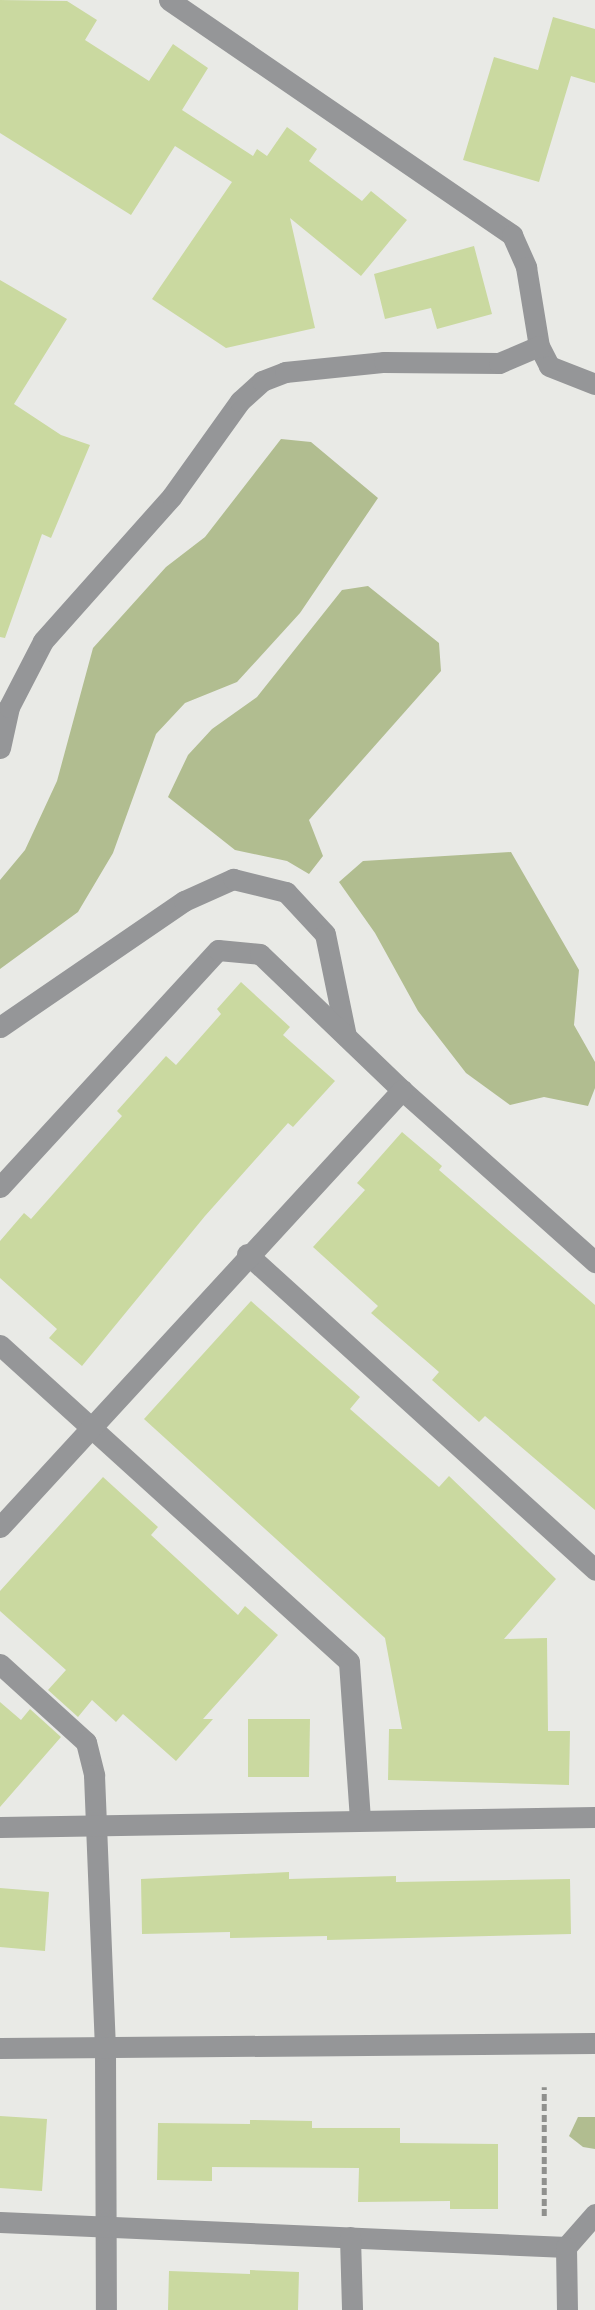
<!DOCTYPE html>
<style>
body{margin:0}
#map{position:relative;width:595px;height:2310px;overflow:hidden;background:#e9eae6;font-family:"Varela Round",sans-serif}
div>[style]{position:absolute}
[style*='--x']{left:calc(var(--x)*1px);top:calc(var(--y)*1px);width:calc(var(--w)*1px);rotate:calc(var(--a)*1deg)}
.green>*{inset:0;background:#b1bd90}
.building>*{inset:0;background:#cad9a0}
.path>*{height:4.5px;margin-top:-2.25px;transform-origin:0;background:repeating-linear-gradient(90deg,#8f908d 0 7px,transparent 0 10.5px)}
.minor>*{height:21px;margin:-10.5px;padding:0 10.5px;transform-origin:10.5px;border-radius:10.5px;background:#959698}
span{translate:-50% -50%;white-space:nowrap;text-align:center;line-height:1.15;-webkit-text-stroke:5px #fff;paint-order:stroke}
</style>
<div id="map">
<div class="green">
<div style="clip-path:polygon(281px 439px,311px 442px,378px 498px,300px 613px,237px 682px,185px 703px,156px 734px,113px 853px,78px 912px,0 969px,0 880px,25px 850px,57px 781px,93px 648px,166px 567px,205px 537px)"></div>
<div style="clip-path:polygon(368px 586px,439px 643px,441px 671px,309px 820px,323px 856px,309px 874px,287px 861px,235px 850px,168px 797px,188px 755px,212px 729px,257px 697px,342px 590px)"></div>
<div style="clip-path:polygon(511px 852px,579px 970px,574px 1025px,595px 1062px,595px 1088px,588px 1106px,544px 1097px,510px 1105px,466px 1073px,418px 1011px,375px 933px,339px 882px,363px 861px)"></div>
<div style="clip-path:polygon(578px 2117px,595px 2117px,595px 2149px,583px 2147px,569px 2136px)"></div>
</div>
<div class="building">
<div style="clip-path:polygon(0 0,67px 1px,97px 20px,85px 40px,149px 81px,173px 44px,208px 68px,182px 110px,253px 156px,257px 149px,267px 156px,287px 127px,317px 149px,309px 161px,362px 201px,371px 191px,407px 220px,361px 276px,290px 218px,315px 328px,226px 348px,152px 299px,232px 182px,175px 146px,131px 215px,0 133px)"></div>
<div style="clip-path:polygon(553px 17px,595px 29px,595px 83px,571px 76px,539px 182px,463px 160px,494px 57px,538px 70px)"></div>
<div style="clip-path:polygon(474px 246px,492px 314px,437px 329px,431px 308px,385px 319px,374px 274px)"></div>
<div style="clip-path:polygon(0 280px,67px 319px,14px 404px,61px 435px,90px 445px,51px 538px,42px 534px,5px 638px,0 637px)"></div>
<div style="clip-path:polygon(241px 982px,290px 1027px,283px 1035px,335px 1081px,293px 1127px,288px 1123px,205px 1216px,82px 1366px,49px 1338px,57px 1329px,0 1278px,0 1241px,24px 1213px,31px 1219px,122px 1116px,117px 1111px,166px 1056px,176px 1065px,221px 1014px,217px 1009px)"></div>
<div style="clip-path:polygon(402px 1132px,442px 1166px,439px 1170px,595px 1305px,595px 1510px,485px 1416px,479px 1422px,432px 1380px,439px 1372px,371px 1313px,378px 1306px,313px 1247px,365px 1190px,357px 1183px)"></div>
<div style="clip-path:polygon(251px 1301px,360px 1397px,350px 1409px,439px 1487px,449px 1476px,556px 1579px,504px 1639px,547px 1638px,548px 1731px,570px 1731px,569px 1785px,388px 1780px,389px 1729px,402px 1729px,385px 1638px,144px 1419px)"></div>
<div style="clip-path:polygon(103px 1477px,158px 1527px,151px 1535px,238px 1615px,245px 1606px,278px 1635px,203px 1719px,213px 1719px,176px 1761px,123px 1714px,116px 1722px,92px 1700px,78px 1717px,48px 1690px,66px 1670px,0 1611px,0 1591px)"></div>
<div style="clip-path:polygon(0 1702px,21px 1720px,30px 1709px,61px 1737px,0 1807px)"></div>
<div style="clip-path:polygon(248px 1719px,310px 1719px,309px 1777px,248px 1777px)"></div>
<div style="clip-path:polygon(289px 1872px,289px 1879px,396px 1876px,396px 1882px,570px 1879px,571px 1934px,327px 1940px,327px 1936px,230px 1938px,230px 1932px,142px 1934px,141px 1879px)"></div>
<div style="clip-path:polygon(0 1888px,49px 1892px,45px 1951px,0 1947px)"></div>
<div style="clip-path:polygon(0 2116px,47px 2119px,42px 2191px,0 2188px)"></div>
<div style="clip-path:polygon(250px 2120px,312px 2121px,312px 2128px,400px 2128px,400px 2143px,498px 2144px,498px 2209px,450px 2209px,450px 2201px,358px 2202px,359px 2168px,212px 2167px,212px 2181px,157px 2180px,158px 2123px,250px 2124px)"></div>
<div style="clip-path:polygon(250px 2270px,299px 2272px,298px 2310px,168px 2310px,169px 2271px,250px 2274px)"></div>
</div>
<div class="path">
<div style="--x:544;--y:2216;--w:129;--a:-90"></div>
</div>
<div class="minor">
<div style="--x:169;--y:0;--w:416;--a:34.4"></div>
<div style="--x:512;--y:235;--w:35;--a:66"></div>
<div style="--x:526;--y:267;--w:80;--a:80.7"></div>
<div style="--x:539;--y:346;--w:22;--a:63"></div>
<div style="--x:549;--y:366;--w:49;--a:21.4"></div>
<div style="--x:0;--y:748;--w:42;--a:-77.6"></div>
<div style="--x:9;--y:707;--w:74;--a:-62.7"></div>
<div style="--x:43;--y:641;--w:194;--a:-48.3"></div>
<div style="--x:172;--y:496;--w:117;--a:-54.4"></div>
<div style="--x:240;--y:401;--w:30;--a:-42"></div>
<div style="--x:262;--y:381;--w:25;--a:-21"></div>
<div style="--x:285;--y:372;--w:100;--a:-5.8"></div>
<div style="--x:384;--y:362;--w:115;--a:0.5"></div>
<div style="--x:499;--y:363;--w:43;--a:-23"></div>
<div style="--x:0;--y:1027;--w:223;--a:-34.4"></div>
<div style="--x:184;--y:901;--w:54;--a:-24.2"></div>
<div style="--x:233;--y:879;--w:55;--a:13.8"></div>
<div style="--x:286;--y:892;--w:57;--a:47.1"></div>
<div style="--x:325;--y:934;--w:104;--a:78.4"></div>
<div style="--x:0;--y:1187;--w:322;--a:-47.4"></div>
<div style="--x:218;--y:950;--w:42;--a:5.4"></div>
<div style="--x:260;--y:954;--w:197;--a:43.8"></div>
<div style="--x:402;--y:1090;--w:259;--a:41.7"></div>
<div style="--x:247;--y:1254;--w:470;--a:42.2"></div>
<div style="--x:0;--y:1345;--w:471;--a:42.2"></div>
<div style="--x:349;--y:1662;--w:158;--a:86"></div>
<div style="--x:0;--y:1527;--w:594;--a:-47.39"></div>
<div style="--x:0;--y:1664;--w:116;--a:42.2"></div>
<div style="--x:86;--y:1742;--w:34;--a:76"></div>
<div style="--x:94;--y:1775;--w:275;--a:87.7"></div>
<div style="--x:105;--y:2050;--w:260;--a:89.8"></div>
<div style="--x:0;--y:1827;--w:595;--a:-0.96"></div>
<div style="--x:0;--y:2048;--w:595;--a:-0.48"></div>
<div style="--x:0;--y:2222;--w:567;--a:2.53"></div>
<div style="--x:566;--y:2247;--w:44;--a:-48.7"></div>
<div style="--x:350;--y:2237;--w:73;--a:88.4"></div>
<div style="--x:566;--y:2247;--w:63;--a:89.1"></div>
</div>
</div>
